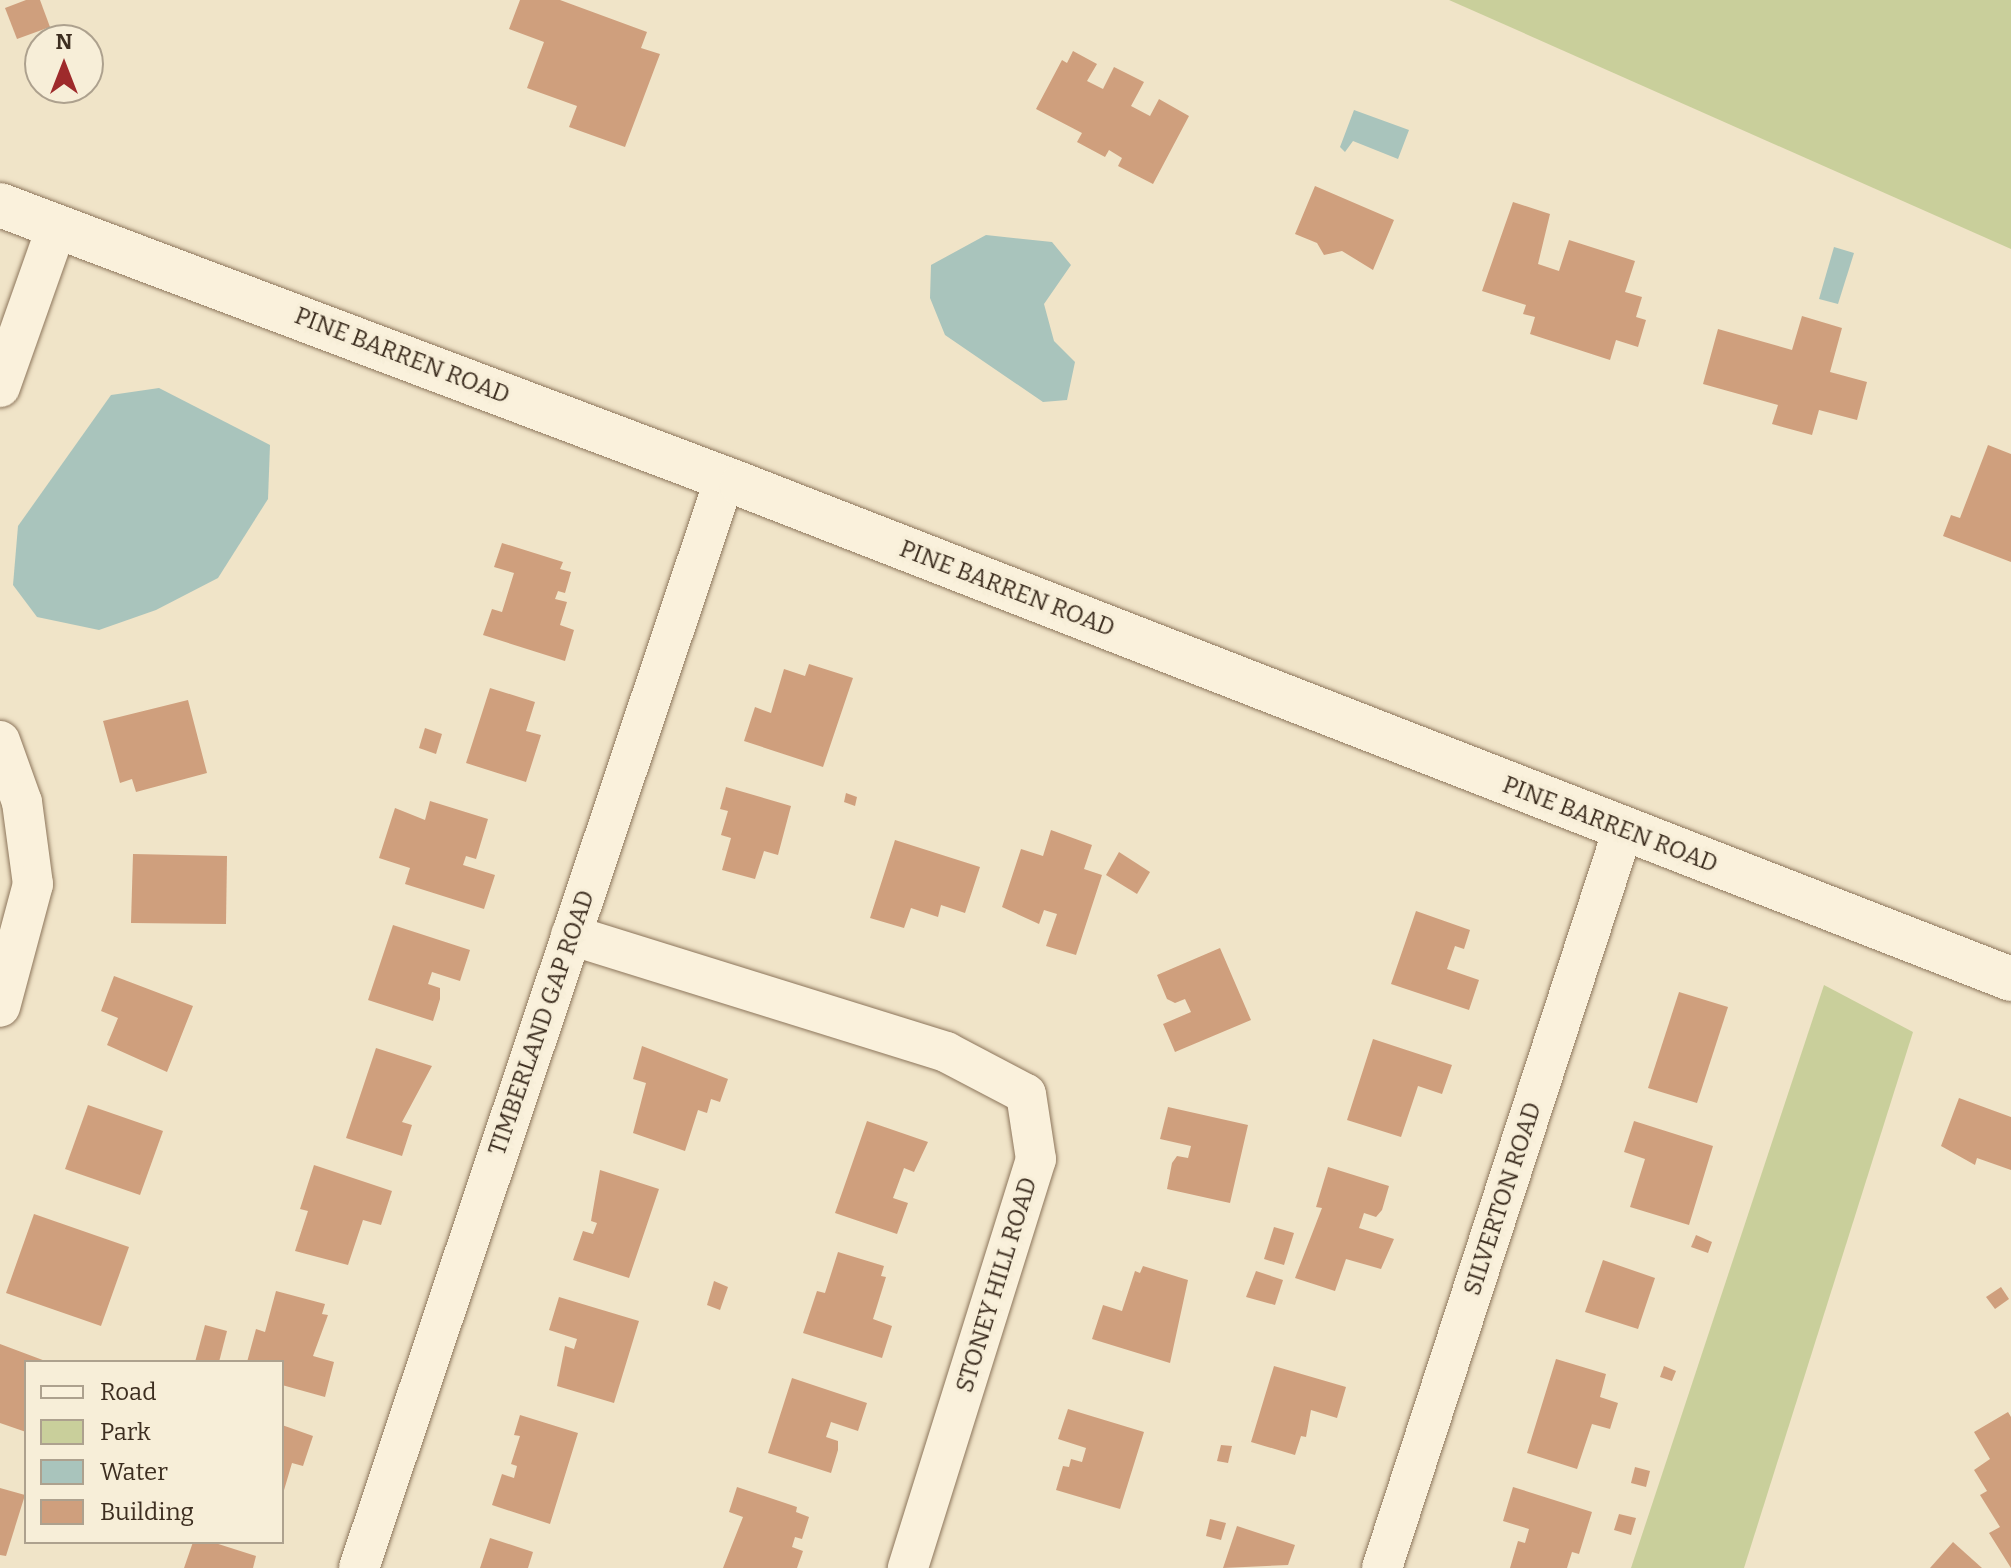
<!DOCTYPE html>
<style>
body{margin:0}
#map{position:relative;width:2011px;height:1568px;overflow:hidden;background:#f0e4c8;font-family:Bitter,serif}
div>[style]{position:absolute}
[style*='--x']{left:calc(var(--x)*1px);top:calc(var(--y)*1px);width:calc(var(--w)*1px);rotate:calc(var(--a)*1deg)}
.green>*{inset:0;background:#c9cf9b}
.water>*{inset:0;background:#a9c4bc}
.building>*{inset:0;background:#cf9f7d}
.roads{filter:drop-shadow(0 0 2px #8d765c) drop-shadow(0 0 2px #8d765c)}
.street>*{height:40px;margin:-20px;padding:0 20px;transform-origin:20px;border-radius:20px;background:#faf1dc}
.secondary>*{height:44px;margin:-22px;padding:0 22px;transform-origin:22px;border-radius:22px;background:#faf1dc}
span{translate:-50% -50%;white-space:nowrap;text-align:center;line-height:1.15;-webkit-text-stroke:6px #f7eed8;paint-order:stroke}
.street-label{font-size:24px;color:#3d2e20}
.legend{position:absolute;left:24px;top:1360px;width:260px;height:184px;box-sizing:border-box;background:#f7eed8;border:2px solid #ada18e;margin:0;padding:10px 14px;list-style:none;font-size:24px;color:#3d2e20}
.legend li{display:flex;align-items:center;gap:16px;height:40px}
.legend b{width:40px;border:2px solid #ada18e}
.north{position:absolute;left:24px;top:24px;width:80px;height:80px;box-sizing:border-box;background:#f7eed8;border:2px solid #ada18e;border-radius:50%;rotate:0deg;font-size:22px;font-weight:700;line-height:32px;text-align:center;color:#3d2e20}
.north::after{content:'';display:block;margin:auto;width:28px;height:36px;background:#9e2a2b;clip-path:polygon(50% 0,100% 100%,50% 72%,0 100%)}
</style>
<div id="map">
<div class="green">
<div style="clip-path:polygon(1449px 0,2011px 0,2011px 249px)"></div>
<div style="clip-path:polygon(1824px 985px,1913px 1032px,1744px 1568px,1631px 1568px)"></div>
</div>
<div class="water">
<div style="clip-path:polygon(1354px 110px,1409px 130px,1398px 159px,1353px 141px,1345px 152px,1340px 147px)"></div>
<div style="clip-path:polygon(986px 235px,1052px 242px,1071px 265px,1044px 304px,1054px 341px,1075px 362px,1067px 400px,1043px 402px,945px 335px,930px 298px,931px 265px)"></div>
<div style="clip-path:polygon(1834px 247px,1854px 253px,1838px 304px,1819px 299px)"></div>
<div style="clip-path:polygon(159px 388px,270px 445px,268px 499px,218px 578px,156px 610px,99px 630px,37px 617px,13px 585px,18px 526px,111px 395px)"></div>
</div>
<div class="building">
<div style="clip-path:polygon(26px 0,40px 0,50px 27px,17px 39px,5px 8px)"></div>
<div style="clip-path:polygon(520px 0,560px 0,647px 32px,641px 48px,660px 54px,625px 147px,569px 127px,577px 106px,527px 88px,544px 42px,509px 29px)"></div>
<div style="clip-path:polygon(1073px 51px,1097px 64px,1087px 81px,1103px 89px,1114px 67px,1144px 82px,1131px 106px,1150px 116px,1159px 99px,1189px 116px,1153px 184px,1118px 166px,1122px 158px,1109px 150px,1105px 157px,1077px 142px,1082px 133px,1036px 109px,1062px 60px,1067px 63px)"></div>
<div style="clip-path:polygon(1315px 186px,1394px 220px,1373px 270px,1342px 251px,1324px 255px,1317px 243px,1295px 234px)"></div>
<div style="clip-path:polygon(1513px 202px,1550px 214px,1538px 264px,1559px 271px,1569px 240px,1635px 261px,1625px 292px,1642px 297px,1636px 317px,1646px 320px,1638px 347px,1616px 340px,1610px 360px,1530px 334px,1535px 317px,1523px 314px,1526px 305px,1482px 291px)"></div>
<div style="clip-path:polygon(1802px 316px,1842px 328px,1830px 372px,1867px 382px,1857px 420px,1819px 410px,1812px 435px,1772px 424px,1778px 405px,1703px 384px,1718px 329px,1792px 350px)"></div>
<div style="clip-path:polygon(1988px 445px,2011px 454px,2011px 562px,1943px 536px,1951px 515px,1960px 518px)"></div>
<div style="clip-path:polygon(502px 543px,563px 562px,560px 569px,571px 572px,565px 593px,558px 591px,555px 599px,567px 602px,560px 625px,574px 630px,565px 661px,483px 635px,492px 609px,502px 612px,514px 573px,494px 567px)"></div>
<div style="clip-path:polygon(809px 664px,853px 678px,823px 767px,744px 741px,755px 707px,771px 713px,784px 669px,805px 676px)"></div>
<div style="clip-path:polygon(490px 688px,535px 702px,526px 731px,541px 735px,526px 782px,466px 763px)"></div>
<div style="clip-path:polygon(188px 700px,207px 773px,136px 792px,132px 779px,120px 783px,103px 721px)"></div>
<div style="clip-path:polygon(425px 728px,442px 734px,436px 754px,419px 748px)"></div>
<div style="clip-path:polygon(726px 787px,791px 806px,778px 855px,764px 851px,755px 879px,722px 870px,731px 838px,721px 835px,728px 811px,720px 809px)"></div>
<div style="clip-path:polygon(846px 793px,857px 797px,855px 806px,844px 802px)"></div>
<div style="clip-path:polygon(430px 801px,488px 819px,476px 859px,466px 856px,463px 865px,495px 875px,484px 909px,405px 884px,410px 868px,379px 858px,395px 808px,425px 820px)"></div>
<div style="clip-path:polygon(1051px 830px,1092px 845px,1084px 869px,1102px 875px,1076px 955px,1046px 946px,1057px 914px,1044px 910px,1039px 924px,1002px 907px,1021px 849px,1043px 856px)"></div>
<div style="clip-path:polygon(895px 840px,980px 867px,965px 913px,941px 905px,938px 917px,911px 908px,904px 928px,870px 918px)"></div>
<div style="clip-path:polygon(1119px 852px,1150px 872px,1137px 894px,1106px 875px)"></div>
<div style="clip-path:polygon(133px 854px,227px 856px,226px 924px,131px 923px)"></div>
<div style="clip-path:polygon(1416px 911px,1470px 930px,1464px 949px,1455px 946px,1447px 969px,1479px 980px,1469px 1010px,1391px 984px)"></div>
<div style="clip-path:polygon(393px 925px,470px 950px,460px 981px,432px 972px,428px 984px,440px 988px,440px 999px,433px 1021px,368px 1000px)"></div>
<div style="clip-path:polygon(1220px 948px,1251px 1020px,1175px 1052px,1163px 1024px,1191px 1012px,1185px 999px,1175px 1003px,1167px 999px,1157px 975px)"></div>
<div style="clip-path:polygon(114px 976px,193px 1006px,167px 1072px,107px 1045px,118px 1018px,101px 1011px)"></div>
<div style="clip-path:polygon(1679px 992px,1728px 1007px,1697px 1103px,1648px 1088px)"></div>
<div style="clip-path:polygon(1373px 1039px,1452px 1065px,1442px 1094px,1418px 1086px,1401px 1137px,1347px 1120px)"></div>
<div style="clip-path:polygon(642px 1046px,728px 1079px,720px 1102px,711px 1099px,707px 1113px,698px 1110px,685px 1151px,633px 1133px,646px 1083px,633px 1079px)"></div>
<div style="clip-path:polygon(376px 1048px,432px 1066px,402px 1122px,412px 1125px,402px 1156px,346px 1138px)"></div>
<div style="clip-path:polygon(1959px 1098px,2011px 1117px,2011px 1170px,1977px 1158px,1975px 1165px,1941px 1146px)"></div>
<div style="clip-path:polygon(88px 1105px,163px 1131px,140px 1195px,65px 1169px)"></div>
<div style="clip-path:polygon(1168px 1107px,1248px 1125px,1230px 1203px,1167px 1189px,1172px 1163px,1177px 1156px,1188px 1158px,1191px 1146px,1160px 1139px)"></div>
<div style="clip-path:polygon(867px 1121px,928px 1142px,914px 1172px,904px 1168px,893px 1198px,908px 1203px,897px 1234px,835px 1213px)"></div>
<div style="clip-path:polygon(1634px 1121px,1713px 1146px,1689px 1225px,1630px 1207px,1645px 1159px,1624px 1152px)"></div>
<div style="clip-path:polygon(314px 1165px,392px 1191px,381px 1225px,363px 1220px,348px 1265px,295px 1251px,308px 1211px,300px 1209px)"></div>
<div style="clip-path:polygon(1328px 1167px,1389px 1186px,1382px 1210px,1376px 1217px,1364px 1213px,1359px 1228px,1394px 1239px,1381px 1269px,1346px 1259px,1335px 1291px,1295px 1278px,1322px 1208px,1316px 1207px)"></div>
<div style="clip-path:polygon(600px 1170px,659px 1189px,629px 1278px,573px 1260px,583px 1231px,593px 1234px,597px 1223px,591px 1221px)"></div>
<div style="clip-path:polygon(34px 1214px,129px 1247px,101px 1326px,6px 1293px)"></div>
<div style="clip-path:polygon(1274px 1227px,1294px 1233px,1284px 1265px,1264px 1259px)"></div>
<div style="clip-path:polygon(1696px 1235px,1712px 1242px,1708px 1253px,1691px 1247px)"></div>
<div style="clip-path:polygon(838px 1252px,884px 1266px,881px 1276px,886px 1277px,873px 1319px,892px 1326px,882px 1358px,803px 1333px,817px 1291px,825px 1293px)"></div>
<div style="clip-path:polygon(1603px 1260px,1655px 1278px,1638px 1329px,1585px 1312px)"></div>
<div style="clip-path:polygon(1143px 1266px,1188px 1280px,1170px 1363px,1092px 1339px,1103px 1305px,1122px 1311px,1135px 1271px,1140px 1273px)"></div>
<div style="clip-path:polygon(1256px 1271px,1283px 1280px,1275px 1305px,1246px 1297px)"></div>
<div style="clip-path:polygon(714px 1281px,728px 1287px,720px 1310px,707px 1305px)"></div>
<div style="clip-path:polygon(2001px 1287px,2009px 1299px,1995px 1309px,1986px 1297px)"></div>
<div style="clip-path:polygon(276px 1291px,325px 1304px,322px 1314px,328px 1315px,313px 1356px,334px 1362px,325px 1397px,282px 1385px,282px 1362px,247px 1362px,256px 1329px,265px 1332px)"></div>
<div style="clip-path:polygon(559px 1297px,639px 1321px,614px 1403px,557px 1386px,565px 1346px,574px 1349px,577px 1339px,549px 1330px)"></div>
<div style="clip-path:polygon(205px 1325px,227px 1331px,219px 1362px,195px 1362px)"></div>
<div style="clip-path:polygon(0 1344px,48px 1362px,26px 1362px,26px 1432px,0 1423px)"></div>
<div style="clip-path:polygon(1556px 1359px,1606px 1374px,1600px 1397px,1618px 1403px,1610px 1429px,1592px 1424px,1577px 1469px,1527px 1453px)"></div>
<div style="clip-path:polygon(1274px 1366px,1346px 1387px,1337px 1418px,1311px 1410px,1306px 1437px,1301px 1436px,1295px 1455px,1251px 1442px)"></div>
<div style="clip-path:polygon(1664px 1366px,1676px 1371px,1672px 1381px,1660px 1377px)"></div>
<div style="clip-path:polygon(792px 1378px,867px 1403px,858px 1431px,831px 1422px,826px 1437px,838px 1441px,838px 1450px,831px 1473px,768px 1453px)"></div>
<div style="clip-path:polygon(1068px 1409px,1144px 1432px,1120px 1509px,1056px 1490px,1063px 1466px,1069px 1467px,1071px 1459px,1082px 1462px,1086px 1448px,1058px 1439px)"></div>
<div style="clip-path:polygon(2008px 1412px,2011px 1417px,2011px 1568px,1989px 1533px,2000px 1527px,1980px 1495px,1987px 1491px,1974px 1470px,1990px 1459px,1974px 1432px)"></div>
<div style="clip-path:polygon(520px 1415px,578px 1433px,550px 1524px,492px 1505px,502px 1474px,514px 1478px,517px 1466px,511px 1464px,520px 1436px,514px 1435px)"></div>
<div style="clip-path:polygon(282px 1425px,313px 1436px,303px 1466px,292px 1463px,282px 1497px)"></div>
<div style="clip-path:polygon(1221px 1445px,1232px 1446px,1228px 1463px,1217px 1461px)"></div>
<div style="clip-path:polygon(1635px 1467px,1650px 1471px,1646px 1487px,1631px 1483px)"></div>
<div style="clip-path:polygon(737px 1487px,797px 1507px,796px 1512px,809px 1517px,802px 1539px,795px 1537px,792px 1547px,803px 1551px,797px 1568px,723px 1568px,743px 1517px,729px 1512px)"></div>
<div style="clip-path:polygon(1513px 1487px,1592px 1512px,1579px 1554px,1572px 1552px,1567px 1568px,1510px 1568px,1518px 1541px,1525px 1543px,1529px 1529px,1503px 1521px)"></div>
<div style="clip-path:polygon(0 1488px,25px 1495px,6px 1556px,0 1555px)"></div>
<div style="clip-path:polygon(1619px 1514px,1636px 1518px,1631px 1535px,1614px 1530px)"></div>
<div style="clip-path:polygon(1210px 1519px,1226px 1523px,1221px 1540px,1206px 1536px)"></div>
<div style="clip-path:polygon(1237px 1526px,1295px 1545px,1288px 1565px,1223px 1568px)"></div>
<div style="clip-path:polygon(490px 1538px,533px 1552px,528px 1568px,480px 1568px)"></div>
<div style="clip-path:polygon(193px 1542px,212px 1542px,256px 1556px,253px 1568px,184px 1568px)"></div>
<div style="clip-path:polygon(1953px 1542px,1982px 1568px,1930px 1568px)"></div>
</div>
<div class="roads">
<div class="street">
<div style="--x:0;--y:387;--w:171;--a:-70.5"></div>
<div style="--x:0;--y:741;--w:65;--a:70.2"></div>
<div style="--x:22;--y:802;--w:83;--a:82.4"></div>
<div style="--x:33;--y:884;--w:127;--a:105"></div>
<div style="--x:571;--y:935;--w:393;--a:17.3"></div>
<div style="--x:946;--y:1052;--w:90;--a:27.7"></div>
<div style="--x:1026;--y:1094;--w:66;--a:81.3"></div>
<div style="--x:1036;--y:1159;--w:429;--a:107.4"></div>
<div style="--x:359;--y:1568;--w:1150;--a:-71.44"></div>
<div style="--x:1382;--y:1568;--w:776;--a:-71.92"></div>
</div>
<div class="secondary">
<div style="--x:0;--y:205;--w:793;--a:20.67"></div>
<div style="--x:742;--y:485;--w:1362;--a:21.27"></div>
</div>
</div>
<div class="street-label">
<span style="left:402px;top:356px;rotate:21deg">PINE BARREN ROAD</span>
<span style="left:1007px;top:589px;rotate:21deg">PINE BARREN ROAD</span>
<span style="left:1610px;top:825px;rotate:21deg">PINE BARREN ROAD</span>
<span style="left:542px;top:1023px;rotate:-71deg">TIMBERLAND GAP ROAD</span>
<span style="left:1503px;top:1199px;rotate:-72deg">SILVERTON ROAD</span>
<span style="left:997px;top:1285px;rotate:-73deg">STONEY HILL ROAD</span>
</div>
<ul class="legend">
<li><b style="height:10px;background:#faf1dc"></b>Road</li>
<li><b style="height:22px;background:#c9cf9b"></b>Park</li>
<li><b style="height:22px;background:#a9c4bc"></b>Water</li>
<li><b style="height:22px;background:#cf9f7d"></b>Building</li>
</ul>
<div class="north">N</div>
</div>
